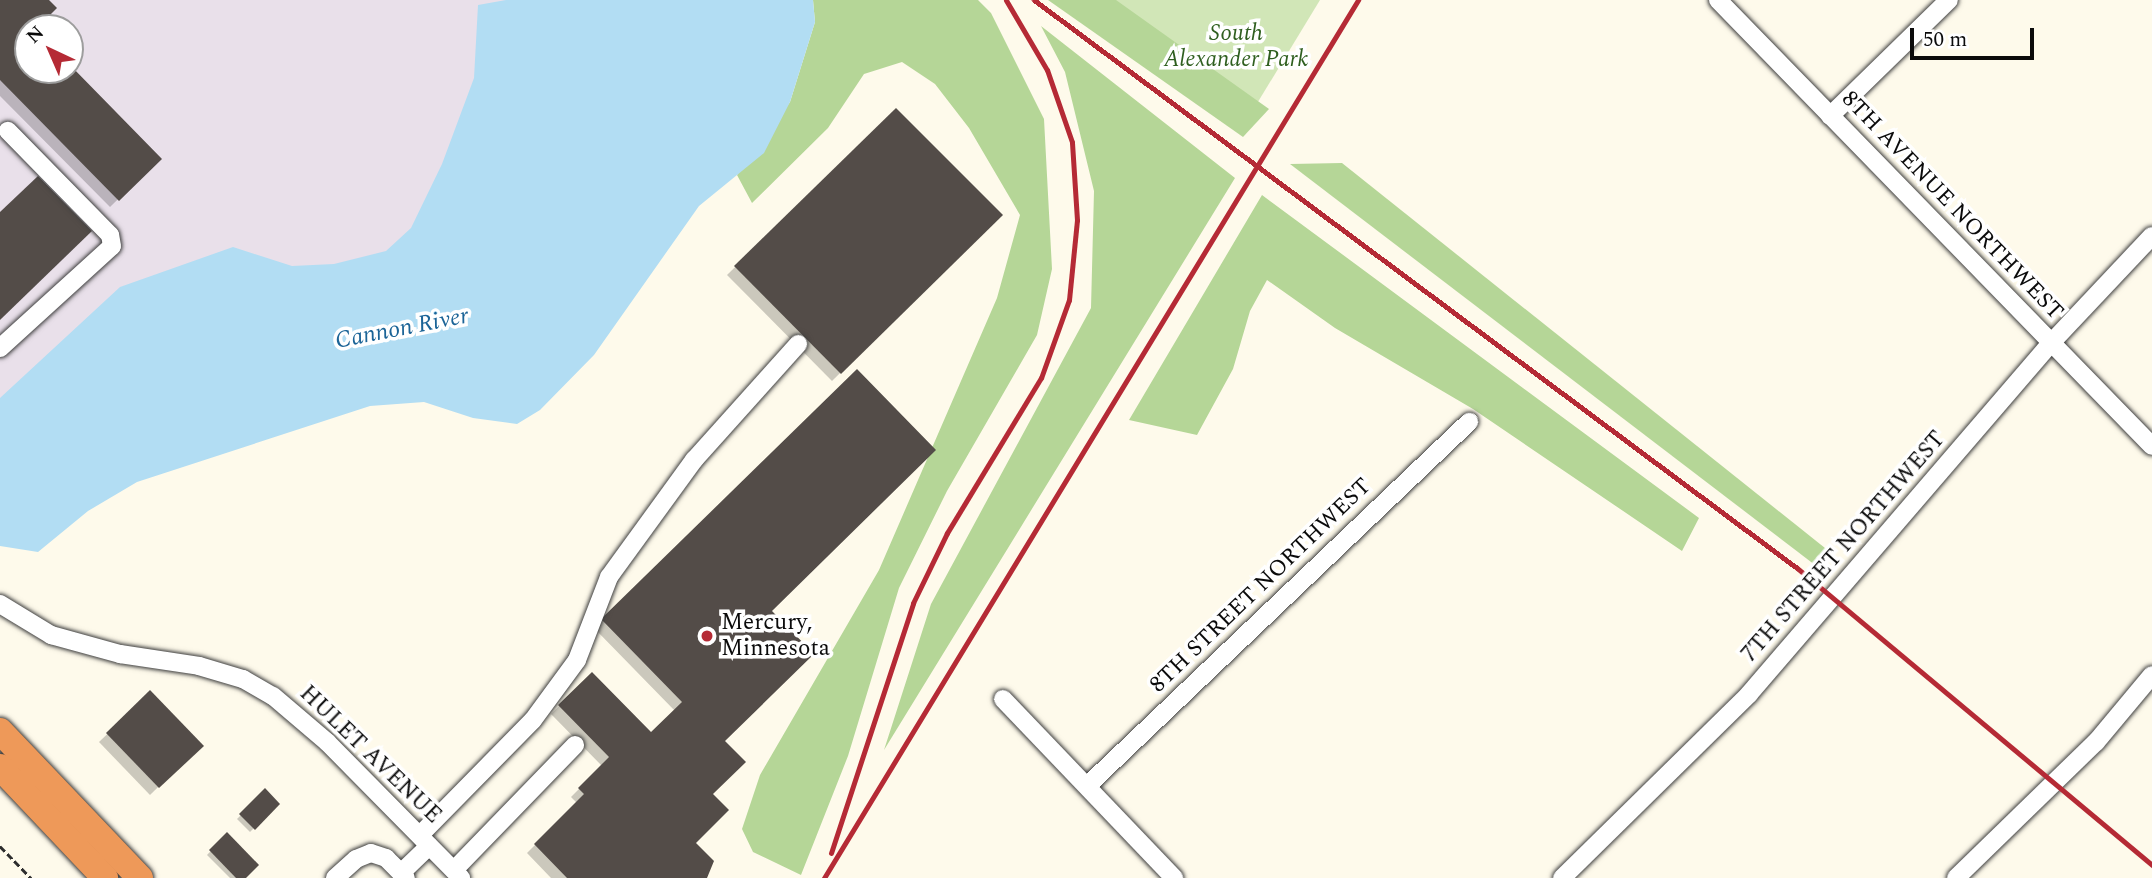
<!DOCTYPE html>
<style>
body{margin:0}
#map{position:relative;width:2152px;height:878px;overflow:hidden;background:#fefaeb;font-family:Spectral,serif}
div>[style]{position:absolute}
[style*='--x']{left:calc(var(--x)*1px);top:calc(var(--y)*1px);width:calc(var(--w)*1px);rotate:calc(var(--a)*1deg)}
.industrial>*{inset:0;background:#e9e0ea}
.green>*{inset:0;background:#d1e6b7}
.forest>*{inset:0;background:#b5d697}
.water>*{inset:0;background:#b2ddf3}
.shadow>*{inset:0;background:#0003}
.building>*{inset:0;background:#534c48}
.path>*{height:2.5px;margin-top:-1.25px;transform-origin:0;background:repeating-linear-gradient(90deg,#2d2d2d 0 7px,transparent 0 10.5px)}
.roads{filter:drop-shadow(0 0 2px #3e3e3e) drop-shadow(0 0 2px #3e3e3e)}
.minor>*{height:18px;margin:-9px;padding:0 9px;transform-origin:9px;border-radius:9px;background:#fff}
.highway>*{height:26px;margin:-13px;padding:0 13px;transform-origin:13px;border-radius:13px;background:#ee9959}
.rail>*{height:5px;margin:-2.5px;padding:0 2.5px;transform-origin:2.5px;border-radius:2.5px;background:#b52a35}
.dots>*{width:19px;height:19px;translate:-50% -50%;box-sizing:border-box;border:4px solid #fff;border-radius:50%}
span{translate:-50% -50%;white-space:nowrap;text-align:center;line-height:1.15;-webkit-text-stroke:7px #fff;paint-order:stroke}
.park-label{font-size:23px;color:#2f5f1f;font-style:italic}
.street-label{font-size:23px;color:#0b0b0b}
.poi-label{font-size:23px;color:#0b0b0b}
.left{translate:0 -50%;text-align:left}
.water-label{font-size:24px;color:#1b6497;font-style:italic}
.north{position:absolute;left:14px;top:14px;width:70px;height:70px;box-sizing:border-box;background:#fff;border:2px solid #9d9d9d;border-radius:50%;rotate:316deg;font-size:19px;font-weight:700;line-height:28px;text-align:center;color:#0b0b0b}
.north::after{content:'';display:block;margin:auto;width:24px;height:32px;background:#b52a35;clip-path:polygon(50% 0,100% 100%,50% 72%,0 100%)}
.scale{position:absolute;left:1910px;top:28px;width:124px;height:32px;box-sizing:border-box;border:4px solid #0b0b0b;border-top:0;padding-left:9px;font-size:21px;line-height:24px;white-space:nowrap;color:#0b0b0b;-webkit-text-stroke:5px #fff;paint-order:stroke}
</style>
<div id="map">
<div class="industrial">
<div style="clip-path:polygon(evenodd,0 0,629px 0,527px 214px,0 468px,0 0,28px 28px,70px 28px,70px 70px,28px 70px,28px 28px)"></div>
</div>
<div class="green">
<div style="clip-path:polygon(1083px 0,1320px 0,1250px 115px)"></div>
</div>
<div class="forest">
<div style="clip-path:polygon(813px 0,978px 0,991px 13px,1044px 119px,1052px 269px,1037px 335px,947px 491px,899px 588px,848px 756px,801px 875px,753px 852px,742px 829px,760px 775px,879px 570px,997px 298px,1020px 215px,969px 128px,935px 84px,902px 62px,864px 74px,828px 128px,752px 203px,737px 175px,790px 102px,815px 22px)"></div>
<div style="clip-path:polygon(1048px 0,1116px 0,1269px 109px,1243px 137px)"></div>
<div style="clip-path:polygon(1041px 26px,1235px 178px,884px 750px,931px 604px,1091px 308px,1094px 191px,1065px 72px)"></div>
<div style="clip-path:polygon(1342px 163px,1835px 556px,1815px 565px,1290px 164px)"></div>
<div style="clip-path:polygon(1262px 195px,1699px 518px,1682px 551px,1473px 409px,1335px 328px,1267px 280px,1250px 311px,1233px 369px,1197px 435px,1129px 420px)"></div>
</div>
<div class="water">
<div style="clip-path:polygon(506px 0,813px 0,815px 22px,790px 102px,764px 153px,699px 206px,594px 355px,540px 410px,517px 424px,473px 418px,424px 402px,370px 406px,137px 482px,88px 511px,38px 552px,0 546px,0 398px,120px 287px,233px 247px,292px 266px,334px 264px,386px 251px,411px 228px,442px 164px,474px 78px,478px 5px)"></div>
</div>
<div class="shadow">
<div style="clip-path:polygon(0 0,46px 0,34px 28px,28px 28px,28px 70px,70px 68px,159px 159px,110px 207px,0 96px)"></div>
<div style="clip-path:polygon(896px 110px,1000px 215px,832px 381px,727px 275px)"></div>
<div style="clip-path:polygon(857px 371px,723px 741px,693px 843px,705px 878px,551px 878px,527px 853px,577px 803px,571px 797px,602px 766px,551px 714px,592px 674px,651px 735px,675px 711px,594px 628px)"></div>
<div style="clip-path:polygon(150px 693px,201px 745px,150px 795px,99px 742px)"></div>
<div style="clip-path:polygon(265px 791px,278px 804px,250px 832px,237px 819px)"></div>
<div style="clip-path:polygon(227px 834px,243px 878px,230px 878px,207px 855px)"></div>
</div>
<div class="building">
<div style="clip-path:polygon(0 0,49px 0,57px 8px,37px 28px,28px 28px,28px 70px,70px 70px,70px 65px,162px 159px,119px 201px,0 80px)"></div>
<div style="clip-path:polygon(896px 108px,1003px 215px,841px 374px,734px 266px)"></div>
<div style="clip-path:polygon(38px 176px,92px 231px,0 320px,0 212px)"></div>
<div style="clip-path:polygon(857px 369px,936px 450px,772px 611px,814px 654px,725px 741px,746px 762px,713px 794px,729px 810px,696px 843px,714px 861px,707px 878px,567px 878px,534px 844px,584px 794px,578px 788px,609px 757px,558px 705px,592px 672px,651px 732px,682px 702px,601px 619px)"></div>
<div style="clip-path:polygon(150px 690px,204px 746px,159px 788px,106px 733px)"></div>
<div style="clip-path:polygon(265px 788px,280px 804px,255px 830px,239px 814px)"></div>
<div style="clip-path:polygon(227px 832px,259px 865px,246px 878px,236px 878px,209px 850px)"></div>
</div>
<div class="path">
<div style="--x:0;--y:846;--w:45;--a:45.9"></div>
</div>
<div class="roads">
<div class="minor">
<div style="--x:1718;--y:0;--w:622;--a:45.78"></div>
<div style="--x:1830;--y:116;--w:166;--a:-44.3"></div>
<div style="--x:0;--y:348;--w:151;--a:-42.3"></div>
<div style="--x:112;--y:246;--w:11;--a:-100"></div>
<div style="--x:110;--y:235;--w:146;--a:-134.4"></div>
<div style="--x:0;--y:604;--w:60;--a:31.3"></div>
<div style="--x:51;--y:635;--w:72;--a:15.4"></div>
<div style="--x:120;--y:654;--w:80;--a:8.6"></div>
<div style="--x:199;--y:666;--w:46;--a:16.5"></div>
<div style="--x:243;--y:679;--w:34;--a:30"></div>
<div style="--x:273;--y:696;--w:71;--a:40.4"></div>
<div style="--x:327;--y:742;--w:191;--a:45.4"></div>
<div style="--x:1003;--y:699;--w:248;--a:46.3"></div>
<div style="--x:1087;--y:786;--w:528;--a:-43.62"></div>
<div style="--x:420;--y:835;--w:161;--a:-45.5"></div>
<div style="--x:533;--y:720;--w:74;--a:-53.7"></div>
<div style="--x:577;--y:660;--w:89;--a:-68.9"></div>
<div style="--x:609;--y:577;--w:145;--a:-54"></div>
<div style="--x:694;--y:460;--w:156;--a:-48.1"></div>
<div style="--x:454;--y:870;--w:174;--a:-45.9"></div>
<div style="--x:401;--y:873;--w:39;--a:-44"></div>
<div style="--x:335;--y:878;--w:28;--a:-42"></div>
<div style="--x:356;--y:859;--w:16;--a:-22"></div>
<div style="--x:371;--y:853;--w:16;--a:18"></div>
<div style="--x:386;--y:858;--w:28;--a:45"></div>
<div style="--x:1562;--y:878;--w:262;--a:-44.5"></div>
<div style="--x:1749;--y:694;--w:463;--a:-49.3"></div>
<div style="--x:2051;--y:343;--w:147;--a:-46.7"></div>
<div style="--x:1956;--y:878;--w:195;--a:-44.2"></div>
<div style="--x:2096;--y:742;--w:87;--a:-50.1"></div>
</div>
<div class="highway">
<div style="--x:0;--y:731;--w:203;--a:46.4"></div>
<div style="--x:0;--y:767;--w:153;--a:46.6"></div>
</div>
</div>
<div class="rail">
<div style="--x:1034;--y:0;--w:951;--a:36.67"></div>
<div style="--x:1797;--y:568;--w:463;--a:39.9"></div>
<div style="--x:831;--y:853;--w:263;--a:-71.8"></div>
<div style="--x:913;--y:603;--w:78;--a:-64.1"></div>
<div style="--x:947;--y:533;--w:181;--a:-58.8"></div>
<div style="--x:1041;--y:378;--w:83;--a:-70.3"></div>
<div style="--x:1069;--y:300;--w:80;--a:-84.3"></div>
<div style="--x:1077;--y:220;--w:78;--a:-93.7"></div>
<div style="--x:1072;--y:142;--w:76;--a:-109.1"></div>
<div style="--x:1047;--y:70;--w:81;--a:-120.4"></div>
<div style="--x:824;--y:878;--w:1028;--a:-58.69"></div>
</div>
<div class="dots">
<div style="left:707px;top:636px;background:#b52a35"></div>
</div>
<div class="park-label">
<span style="left:1236px;top:47px">South<br>Alexander Park</span>
</div>
<div class="street-label">
<span style="left:1952px;top:206px;rotate:46deg">8TH AVENUE NORTHWEST</span>
<span style="left:1844px;top:547px;rotate:-49deg">7TH STREET NORTHWEST</span>
<span style="left:1261px;top:586px;rotate:-44deg">8TH STREET NORTHWEST</span>
<span style="left:370px;top:755px;rotate:44deg">HULET AVENUE</span>
</div>
<div class="poi-label">
<span class="left" style="left:721px;top:636px">Mercury,<br>Minnesota</span>
</div>
<div class="water-label">
<span style="left:402px;top:329px;rotate:-11deg">Cannon River</span>
</div>
<div class="north">N</div>
<div class="scale">50 m</div>
</div>
